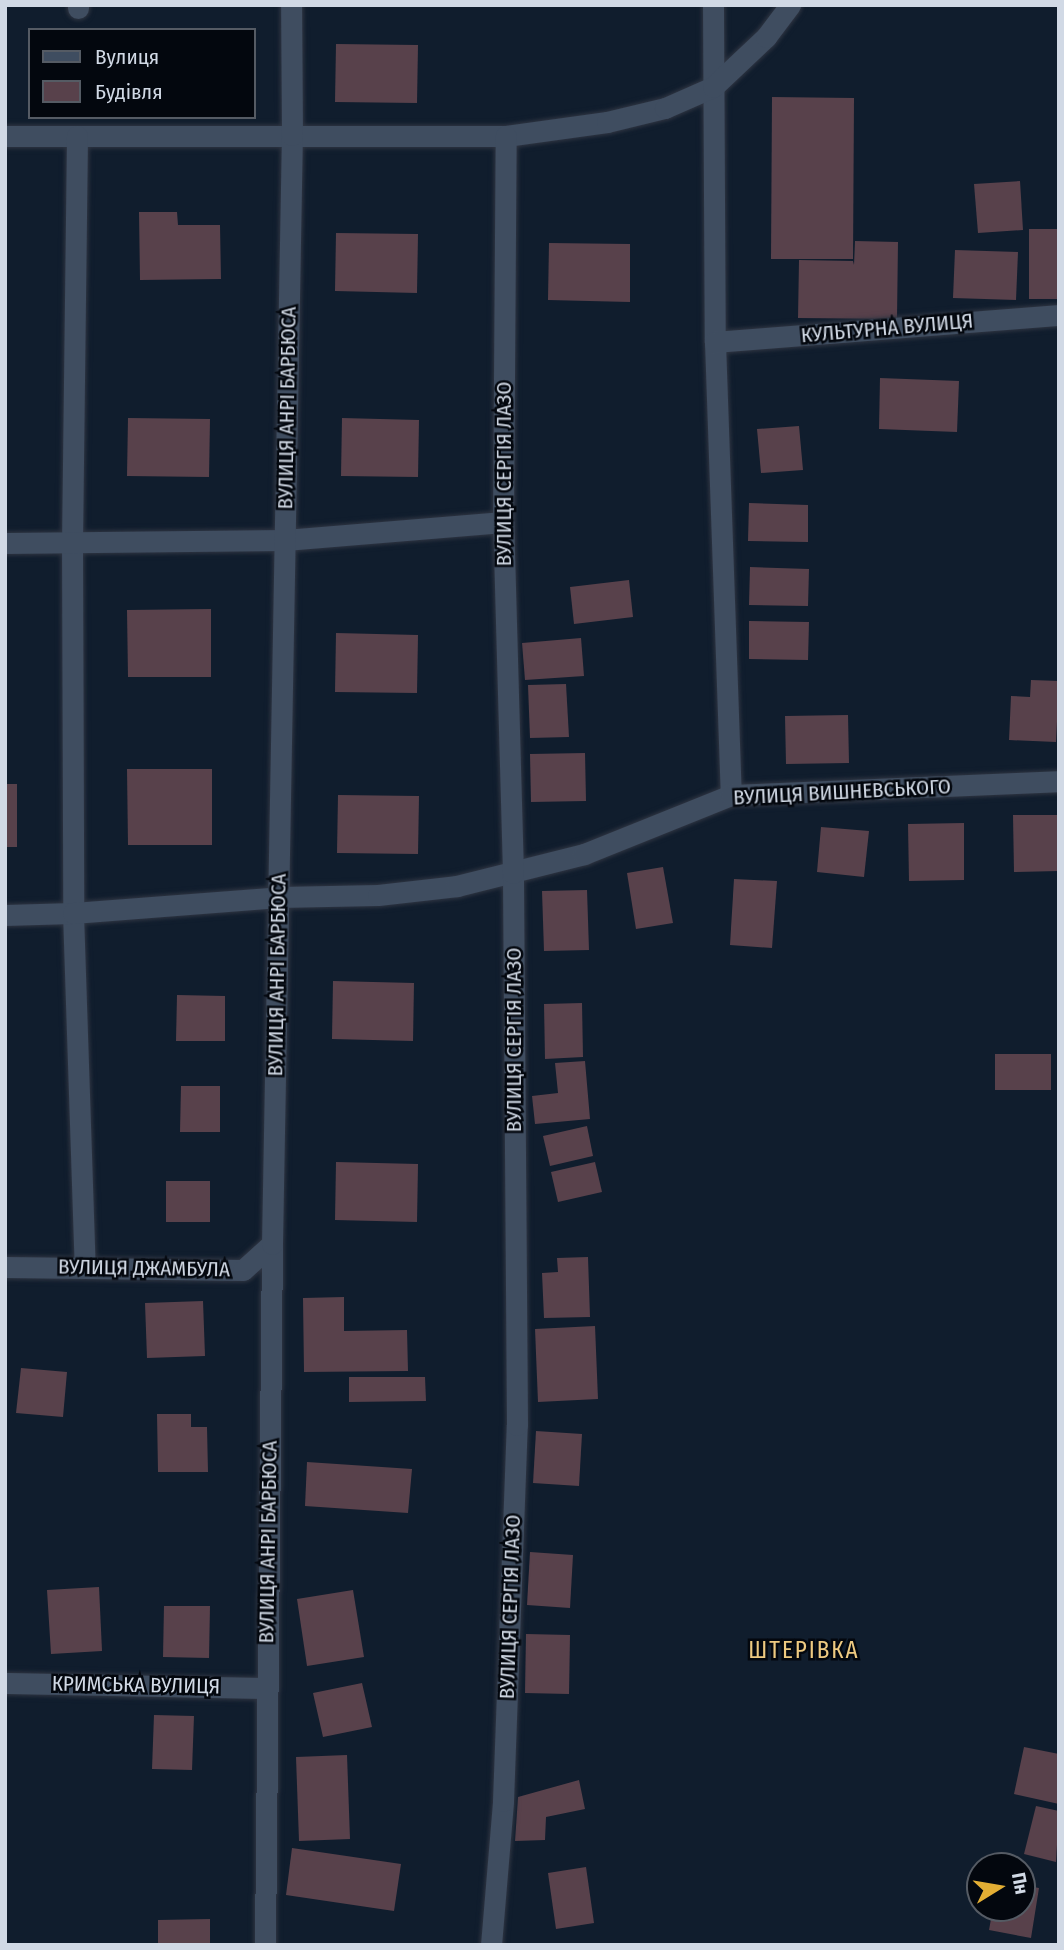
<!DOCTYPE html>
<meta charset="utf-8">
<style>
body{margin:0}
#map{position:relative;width:1064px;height:1950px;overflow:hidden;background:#101d2d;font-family:"Fira Sans Condensed",sans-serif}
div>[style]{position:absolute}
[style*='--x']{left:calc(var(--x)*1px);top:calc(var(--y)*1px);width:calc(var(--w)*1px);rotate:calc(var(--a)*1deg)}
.building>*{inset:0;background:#58414b}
.roads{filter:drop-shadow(0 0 2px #2f3542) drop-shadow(0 0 2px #2f3542)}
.minor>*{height:21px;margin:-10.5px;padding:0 10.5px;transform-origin:10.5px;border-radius:10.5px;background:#3f4d60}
span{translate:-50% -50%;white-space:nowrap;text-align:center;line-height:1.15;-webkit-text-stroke:5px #03070e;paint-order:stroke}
.street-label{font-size:21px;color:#d1d9e5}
.neighbourhood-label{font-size:23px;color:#eeca81;letter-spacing:2px}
.frame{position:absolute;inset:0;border:7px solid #d1d9e5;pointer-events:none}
.legend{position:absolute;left:28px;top:28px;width:228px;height:91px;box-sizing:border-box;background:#03070e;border:2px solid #555b64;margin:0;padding:9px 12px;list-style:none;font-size:21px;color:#d1d9e5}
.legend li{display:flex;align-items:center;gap:14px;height:35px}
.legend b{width:35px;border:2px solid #555b64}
.north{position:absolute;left:966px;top:1852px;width:70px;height:70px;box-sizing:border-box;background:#03070e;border:2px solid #555b64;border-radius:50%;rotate:79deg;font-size:19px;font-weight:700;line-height:28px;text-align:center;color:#d1d9e5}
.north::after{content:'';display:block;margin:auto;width:24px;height:32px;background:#e3ae34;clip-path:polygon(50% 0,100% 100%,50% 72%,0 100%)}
</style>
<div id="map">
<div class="building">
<div style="clip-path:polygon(336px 44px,418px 45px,417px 103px,335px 102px)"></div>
<div style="clip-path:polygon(772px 97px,854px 98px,853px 259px,771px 259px)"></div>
<div style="clip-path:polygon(1020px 181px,1023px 230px,978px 233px,974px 184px)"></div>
<div style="clip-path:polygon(139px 212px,177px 212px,178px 225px,220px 225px,221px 279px,140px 280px)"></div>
<div style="clip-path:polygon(1029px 229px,1059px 229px,1059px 299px,1029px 299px)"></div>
<div style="clip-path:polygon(336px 233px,418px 234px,417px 293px,335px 291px)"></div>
<div style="clip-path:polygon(855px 241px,898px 242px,897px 319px,798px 318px,799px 260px,853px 261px,854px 265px)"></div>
<div style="clip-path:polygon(549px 243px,630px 244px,630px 302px,548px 300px)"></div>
<div style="clip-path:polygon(955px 250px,1018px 252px,1016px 300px,953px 298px)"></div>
<div style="clip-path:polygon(880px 378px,959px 381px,957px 432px,879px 429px)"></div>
<div style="clip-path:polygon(128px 418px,210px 419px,209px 477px,127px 476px)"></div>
<div style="clip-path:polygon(342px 418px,419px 420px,418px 477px,341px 476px)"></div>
<div style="clip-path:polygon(799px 426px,803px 470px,761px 473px,757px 429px)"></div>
<div style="clip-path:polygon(749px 503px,808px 505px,808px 542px,748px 541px)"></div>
<div style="clip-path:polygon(750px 567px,809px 569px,808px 606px,749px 605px)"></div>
<div style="clip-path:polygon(629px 580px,633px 617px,574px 624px,570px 587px)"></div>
<div style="clip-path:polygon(211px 609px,211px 677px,128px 677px,127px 610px)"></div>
<div style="clip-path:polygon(749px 621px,809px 622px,808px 660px,749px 659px)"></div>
<div style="clip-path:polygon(336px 633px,418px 635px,417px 693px,335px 692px)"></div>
<div style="clip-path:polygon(581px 638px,584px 676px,525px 680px,522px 643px)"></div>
<div style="clip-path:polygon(1031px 680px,1059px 681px,1056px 742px,1009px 740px,1011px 696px,1030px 697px)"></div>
<div style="clip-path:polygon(566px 684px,569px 737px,530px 738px,528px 685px)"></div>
<div style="clip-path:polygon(848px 715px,849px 763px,786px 764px,785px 716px)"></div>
<div style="clip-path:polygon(585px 753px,586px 801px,531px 802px,530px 754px)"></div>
<div style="clip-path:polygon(127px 769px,212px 769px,212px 845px,128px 845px)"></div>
<div style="clip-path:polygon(5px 784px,17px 784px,17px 847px,5px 847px)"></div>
<div style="clip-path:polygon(338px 795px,419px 796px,418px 854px,337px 853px)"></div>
<div style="clip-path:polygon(1013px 815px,1059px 815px,1059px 871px,1014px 872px)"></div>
<div style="clip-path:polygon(964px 823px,964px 880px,909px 881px,908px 824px)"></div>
<div style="clip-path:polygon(821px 827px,869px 831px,864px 877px,817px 872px)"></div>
<div style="clip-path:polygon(663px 867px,673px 923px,636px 929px,627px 873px)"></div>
<div style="clip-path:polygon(734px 879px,777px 881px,772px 948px,730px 945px)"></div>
<div style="clip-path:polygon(587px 890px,589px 950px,544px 951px,542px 891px)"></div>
<div style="clip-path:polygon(333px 981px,414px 983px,413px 1041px,332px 1039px)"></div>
<div style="clip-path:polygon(177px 995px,225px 996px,225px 1041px,176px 1041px)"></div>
<div style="clip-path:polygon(582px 1003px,583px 1057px,545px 1059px,544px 1004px)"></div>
<div style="clip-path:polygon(995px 1054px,1051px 1054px,1051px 1090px,995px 1090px)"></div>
<div style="clip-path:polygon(585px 1061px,590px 1119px,535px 1124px,532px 1096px,558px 1093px,555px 1063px)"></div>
<div style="clip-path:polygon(181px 1086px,220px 1086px,220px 1132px,180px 1132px)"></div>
<div style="clip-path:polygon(587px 1126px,593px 1156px,550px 1166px,543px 1136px)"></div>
<div style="clip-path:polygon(336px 1162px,418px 1164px,417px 1222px,335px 1220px)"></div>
<div style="clip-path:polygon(595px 1162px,602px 1192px,558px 1202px,551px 1172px)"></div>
<div style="clip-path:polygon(166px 1181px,210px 1181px,210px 1222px,166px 1222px)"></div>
<div style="clip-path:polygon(588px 1257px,590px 1317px,544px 1318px,542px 1273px,558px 1272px,557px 1258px)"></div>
<div style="clip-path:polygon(344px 1297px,344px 1331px,407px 1330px,408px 1371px,304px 1372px,303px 1298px)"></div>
<div style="clip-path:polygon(203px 1301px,205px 1356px,147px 1358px,145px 1303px)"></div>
<div style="clip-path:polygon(595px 1326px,598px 1399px,538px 1402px,535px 1329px)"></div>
<div style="clip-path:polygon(21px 1368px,67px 1372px,63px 1417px,16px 1413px)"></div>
<div style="clip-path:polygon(349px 1377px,425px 1377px,426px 1401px,349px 1402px)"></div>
<div style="clip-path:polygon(157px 1414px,191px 1414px,191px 1427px,207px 1427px,208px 1472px,158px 1472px)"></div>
<div style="clip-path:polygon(536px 1431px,582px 1434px,579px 1486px,533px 1483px)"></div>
<div style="clip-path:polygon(307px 1462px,412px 1469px,408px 1513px,305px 1506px)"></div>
<div style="clip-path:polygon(530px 1552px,573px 1555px,570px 1608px,527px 1605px)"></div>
<div style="clip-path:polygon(99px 1587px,102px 1651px,51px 1654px,47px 1590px)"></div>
<div style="clip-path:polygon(353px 1590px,364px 1657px,307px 1666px,297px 1599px)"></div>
<div style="clip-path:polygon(164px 1606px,210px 1606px,209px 1658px,163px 1657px)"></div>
<div style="clip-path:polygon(526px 1634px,570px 1635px,569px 1694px,525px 1693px)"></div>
<div style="clip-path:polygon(362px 1683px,372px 1727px,323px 1737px,313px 1693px)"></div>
<div style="clip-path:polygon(154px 1715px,194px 1716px,192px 1770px,152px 1769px)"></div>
<div style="clip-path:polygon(1024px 1747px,1059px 1754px,1059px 1804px,1014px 1794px)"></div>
<div style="clip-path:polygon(347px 1755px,350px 1839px,299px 1841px,296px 1757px)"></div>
<div style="clip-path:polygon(579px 1780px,585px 1809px,546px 1817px,545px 1840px,515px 1841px,518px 1797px)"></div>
<div style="clip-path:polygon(1036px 1806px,1059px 1811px,1056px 1862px,1024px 1854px)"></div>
<div style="clip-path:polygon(292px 1848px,401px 1864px,394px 1911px,286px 1895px)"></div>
<div style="clip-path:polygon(586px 1867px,594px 1923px,556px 1929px,548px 1873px)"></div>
<div style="clip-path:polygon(1022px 1885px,1039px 1888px,1031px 1938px,989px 1930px,993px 1908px,1022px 1908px)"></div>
<div style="clip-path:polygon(210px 1919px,210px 1945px,158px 1945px,158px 1920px)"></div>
</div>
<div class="roads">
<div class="minor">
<div style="--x:78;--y:5;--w:3;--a:90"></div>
<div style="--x:713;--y:5;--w:337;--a:89.7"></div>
<div style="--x:715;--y:342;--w:453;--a:88"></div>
<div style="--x:5;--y:136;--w:501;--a:0"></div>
<div style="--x:506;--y:136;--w:102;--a:-7.9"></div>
<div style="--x:607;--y:122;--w:60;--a:-13.6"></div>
<div style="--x:665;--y:108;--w:52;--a:-23.6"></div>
<div style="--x:713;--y:87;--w:73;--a:-43.3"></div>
<div style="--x:766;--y:37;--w:40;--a:-53"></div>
<div style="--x:77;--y:136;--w:406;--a:90.7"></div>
<div style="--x:72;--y:542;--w:371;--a:89.8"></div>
<div style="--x:73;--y:913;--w:353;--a:88.1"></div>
<div style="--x:715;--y:342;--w:345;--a:-4.5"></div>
<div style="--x:5;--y:543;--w:280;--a:-0.6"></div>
<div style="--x:285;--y:540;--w:219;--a:-4.7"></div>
<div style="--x:5;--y:915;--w:68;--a:-1.7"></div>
<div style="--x:73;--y:913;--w:207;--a:-4.4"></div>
<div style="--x:279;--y:897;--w:99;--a:-1.2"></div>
<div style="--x:378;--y:895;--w:80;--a:-6.5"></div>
<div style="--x:457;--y:886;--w:131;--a:-14.1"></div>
<div style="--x:584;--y:854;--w:158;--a:-21.9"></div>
<div style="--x:731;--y:795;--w:328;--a:-2.4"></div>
<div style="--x:5;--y:1267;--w:238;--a:0.7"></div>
<div style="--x:243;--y:1270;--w:39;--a:-42"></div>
<div style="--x:5;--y:1683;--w:261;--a:1.1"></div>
<div style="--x:265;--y:1945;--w:701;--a:-89.43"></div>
<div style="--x:272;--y:1244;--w:1109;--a:-88.97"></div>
<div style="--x:292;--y:135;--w:130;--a:-90.4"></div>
<div style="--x:491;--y:1945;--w:144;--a:-85.2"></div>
<div style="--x:503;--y:1801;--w:376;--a:-87.9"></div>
<div style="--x:517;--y:1425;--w:552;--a:-90.42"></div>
<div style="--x:513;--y:873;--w:351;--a:-91.6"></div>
<div style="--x:503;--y:522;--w:386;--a:-89.6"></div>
</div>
</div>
<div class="street-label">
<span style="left:887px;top:328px;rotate:-5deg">КУЛЬТУРНА ВУЛИЦЯ</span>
<span style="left:287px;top:408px;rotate:-89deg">ВУЛИЦЯ АНРІ БАРБЮСА</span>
<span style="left:504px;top:474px;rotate:-90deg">ВУЛИЦЯ СЕРГІЯ ЛАЗО</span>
<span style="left:842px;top:792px;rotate:-3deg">ВУЛИЦЯ ВИШНЕВСЬКОГО</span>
<span style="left:277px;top:975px;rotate:-89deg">ВУЛИЦЯ АНРІ БАРБЮСА</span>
<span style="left:514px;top:1040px;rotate:-90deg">ВУЛИЦЯ СЕРГІЯ ЛАЗО</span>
<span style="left:144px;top:1268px;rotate:1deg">ВУЛИЦЯ ДЖАМБУЛА</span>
<span style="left:268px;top:1542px;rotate:-89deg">ВУЛИЦЯ АНРІ БАРБЮСА</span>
<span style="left:510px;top:1607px;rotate:-88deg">ВУЛИЦЯ СЕРГІЯ ЛАЗО</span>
<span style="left:136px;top:1685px;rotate:1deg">КРИМСЬКА ВУЛИЦЯ</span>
</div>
<div class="neighbourhood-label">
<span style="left:804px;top:1650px">ШТЕРIВКА</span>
</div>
<div class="frame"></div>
<ul class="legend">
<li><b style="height:9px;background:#3f4d60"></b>Вулиця</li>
<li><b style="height:19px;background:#58414b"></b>Будівля</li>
</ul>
<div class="north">Пн</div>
</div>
